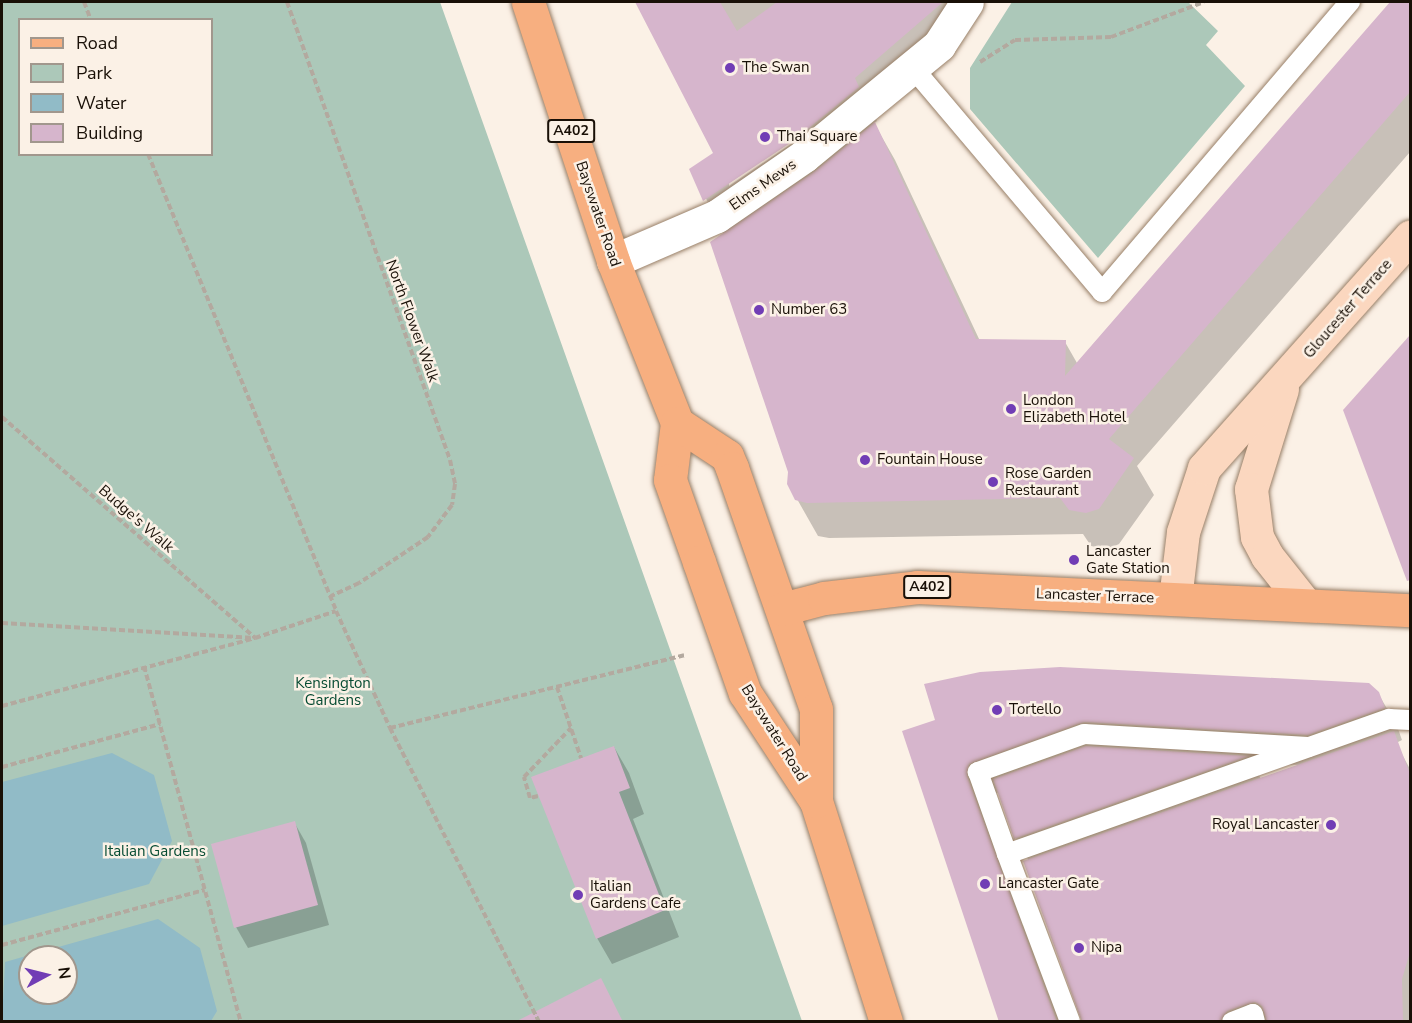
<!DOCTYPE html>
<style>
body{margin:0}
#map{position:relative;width:1412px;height:1023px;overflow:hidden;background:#fbf1e6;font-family:"Nunito Sans",sans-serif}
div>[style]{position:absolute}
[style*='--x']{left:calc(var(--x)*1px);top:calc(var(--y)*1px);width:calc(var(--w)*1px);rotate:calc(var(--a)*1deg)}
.green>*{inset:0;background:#acc8b9}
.water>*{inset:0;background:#91bbc7}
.shadow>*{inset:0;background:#0003}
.building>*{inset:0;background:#d6b5cc}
.path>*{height:4px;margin-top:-2px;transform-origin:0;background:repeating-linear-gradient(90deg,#b3a99f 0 6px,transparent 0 9px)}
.roads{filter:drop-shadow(0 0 2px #987f67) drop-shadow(0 0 2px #987f67)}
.lane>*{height:20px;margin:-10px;padding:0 10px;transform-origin:10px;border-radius:10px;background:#fff}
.street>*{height:33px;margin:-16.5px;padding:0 16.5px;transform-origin:16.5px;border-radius:16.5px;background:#fff}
.secondary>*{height:33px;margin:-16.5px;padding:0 16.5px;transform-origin:16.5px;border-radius:16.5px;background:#fbd7bf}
.primary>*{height:33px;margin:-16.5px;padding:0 16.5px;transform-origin:16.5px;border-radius:16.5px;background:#f7af80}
.dots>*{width:16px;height:16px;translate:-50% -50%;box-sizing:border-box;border:3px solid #fbf1e6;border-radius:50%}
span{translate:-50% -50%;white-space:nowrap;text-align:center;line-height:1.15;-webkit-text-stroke:5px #fbf1e6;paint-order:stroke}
.shield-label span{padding:2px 4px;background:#fbf1e6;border:2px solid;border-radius:4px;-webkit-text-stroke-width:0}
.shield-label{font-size:14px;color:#191007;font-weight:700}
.poi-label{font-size:15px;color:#191007}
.left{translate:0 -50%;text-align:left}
.right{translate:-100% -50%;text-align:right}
.street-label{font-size:15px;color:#191007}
.park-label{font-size:15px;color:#074c33}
.frame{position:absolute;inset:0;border:3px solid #191007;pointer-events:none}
.legend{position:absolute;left:18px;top:18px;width:195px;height:138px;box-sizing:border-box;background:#fbf1e6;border:2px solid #a1978d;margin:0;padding:8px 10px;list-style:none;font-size:18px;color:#191007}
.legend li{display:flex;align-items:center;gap:12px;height:30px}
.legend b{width:30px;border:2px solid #a1978d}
.north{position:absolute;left:18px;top:945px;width:60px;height:60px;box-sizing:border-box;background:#fbf1e6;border:2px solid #a1978d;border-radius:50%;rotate:83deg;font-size:16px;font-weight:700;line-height:24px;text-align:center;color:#191007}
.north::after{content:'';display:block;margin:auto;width:21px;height:27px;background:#713db5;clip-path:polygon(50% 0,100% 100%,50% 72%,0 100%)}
</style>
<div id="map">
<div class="green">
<div style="clip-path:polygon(evenodd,2px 2px,440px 2px,802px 1021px,2px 1021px,2px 2px,20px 20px,212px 20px,212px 154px,20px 154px,20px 20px,2px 2px,30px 957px,66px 957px,66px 993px,30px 993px,30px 957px)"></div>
<div style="clip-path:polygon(1012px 2px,1188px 2px,1218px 31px,1206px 45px,1245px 86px,1098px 258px,970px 109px,970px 68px)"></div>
</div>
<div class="water">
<div style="clip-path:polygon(112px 753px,154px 775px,172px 841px,149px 884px,2px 926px,2px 782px)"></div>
<div style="clip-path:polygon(evenodd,158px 919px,200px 948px,217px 1011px,211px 1021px,2px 1021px,5px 962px,158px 919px,30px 957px,66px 957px,66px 993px,30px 993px,30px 957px)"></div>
</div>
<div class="shadow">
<div style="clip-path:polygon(evenodd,636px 2px,979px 2px,873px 112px,877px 121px,874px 123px,895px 160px,980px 341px,1065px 342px,1077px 363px,1392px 2px,1410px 2px,1410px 152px,1137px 466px,1154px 495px,1119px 544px,1108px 549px,1091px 546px,1083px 534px,829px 538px,818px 536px,797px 499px,724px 234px,691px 169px,715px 153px,636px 2px,798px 136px,800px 138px,729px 186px,729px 182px,798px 136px)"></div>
<div style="clip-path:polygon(1410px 337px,1410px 564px,1386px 522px,1344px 410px)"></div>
<div style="clip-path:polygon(evenodd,1378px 693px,1397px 726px,1402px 740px,1396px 743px,1410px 769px,1410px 1022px,1082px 1022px,1029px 861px,1016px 838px,999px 792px,987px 797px,1062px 1022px,1000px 1022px,904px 732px,1378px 693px,1252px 763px,1299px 765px,1261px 779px,1252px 763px)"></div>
<div style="clip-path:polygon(614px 747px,629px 773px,644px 814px,633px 819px,679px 937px,612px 964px,597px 938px)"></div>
<div style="clip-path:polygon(294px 822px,306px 843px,329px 925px,248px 948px,236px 927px)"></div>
</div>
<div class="building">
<div style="clip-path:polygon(635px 2px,720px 2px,737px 31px,777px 2px,943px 2px,855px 78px,859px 87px,793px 141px,703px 201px,689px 169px,713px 153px)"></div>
<div style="clip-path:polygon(1390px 2px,1410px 2px,1410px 92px,1109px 439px,1134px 458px,1099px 509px,1086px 513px,1069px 510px,1060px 498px,807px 503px,795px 500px,787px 484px,788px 472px,710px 242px,815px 171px,875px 122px,976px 339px,1066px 340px,1065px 376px)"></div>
<div style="clip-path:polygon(1410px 335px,1410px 580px,1407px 581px,1343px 410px)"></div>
<div style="clip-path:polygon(1060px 667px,1369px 683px,1379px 692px,1385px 708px,1308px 735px,1084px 722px,969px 764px,967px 776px,1057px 1022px,999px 1022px,902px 731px,935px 720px,924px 684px,980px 672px)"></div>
<div style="clip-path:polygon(1394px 731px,1410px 774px,1410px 952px,1402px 979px,1403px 1022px,1267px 1022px,1262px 1006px,1255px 1002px,1227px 1011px,1220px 1022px,1082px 1022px,1023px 861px)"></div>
<div style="clip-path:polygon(614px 746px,630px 788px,619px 792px,665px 910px,596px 939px,531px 777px)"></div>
<div style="clip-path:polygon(1086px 746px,1249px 756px,1014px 839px,993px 779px)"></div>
<div style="clip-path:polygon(295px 821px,318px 905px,234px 928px,211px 844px)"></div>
<div style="clip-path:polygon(601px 978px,623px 1022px,515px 1022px)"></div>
</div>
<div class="path">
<div style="--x:84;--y:2;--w:19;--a:69"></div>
<div style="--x:287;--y:2;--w:486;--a:70.4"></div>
<div style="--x:450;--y:460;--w:25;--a:78"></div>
<div style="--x:455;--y:484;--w:21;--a:98"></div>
<div style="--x:452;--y:505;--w:40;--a:127"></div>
<div style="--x:428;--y:537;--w:83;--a:146.3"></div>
<div style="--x:359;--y:583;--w:31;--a:155"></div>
<div style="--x:980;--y:62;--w:41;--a:-32.2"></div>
<div style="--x:1015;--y:40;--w:96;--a:-1.8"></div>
<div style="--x:1111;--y:37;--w:99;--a:-20.6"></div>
<div style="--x:148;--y:154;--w:494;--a:67.6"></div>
<div style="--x:336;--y:611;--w:129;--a:65.2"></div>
<div style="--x:390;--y:728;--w:330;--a:63.1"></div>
<div style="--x:2;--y:417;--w:336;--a:41.1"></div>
<div style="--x:2;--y:623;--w:249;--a:3.4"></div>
<div style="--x:144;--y:666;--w:369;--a:74.8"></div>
<div style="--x:557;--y:687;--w:75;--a:71.3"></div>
<div style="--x:2;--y:706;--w:262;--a:-15"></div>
<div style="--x:255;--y:638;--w:85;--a:-18.4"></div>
<div style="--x:390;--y:728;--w:303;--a:-13.9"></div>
<div style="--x:2;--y:767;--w:164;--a:-15.2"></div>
<div style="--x:538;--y:796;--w:8;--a:166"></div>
<div style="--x:530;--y:798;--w:22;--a:-106"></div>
<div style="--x:524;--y:777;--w:68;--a:-46.2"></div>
<div style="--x:2;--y:945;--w:210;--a:-15.2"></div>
</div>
<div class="roads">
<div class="lane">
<div style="--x:913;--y:68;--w:293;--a:49.8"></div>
<div style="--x:1102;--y:292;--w:382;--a:-49.5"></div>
<div style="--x:1308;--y:747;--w:224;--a:-176.7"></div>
<div style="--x:1084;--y:734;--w:113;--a:160.3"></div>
<div style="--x:978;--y:772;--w:87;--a:70.5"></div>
<div style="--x:1007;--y:854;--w:405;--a:-19.5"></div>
<div style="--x:1389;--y:719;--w:21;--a:3"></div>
<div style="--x:1007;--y:854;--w:179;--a:69.4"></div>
<div style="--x:1232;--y:1022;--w:22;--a:-21"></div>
<div style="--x:1253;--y:1014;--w:8;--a:76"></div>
</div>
<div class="street">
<div style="--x:613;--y:261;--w:113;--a:-23.4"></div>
<div style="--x:717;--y:216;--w:106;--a:-34.6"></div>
<div style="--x:804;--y:156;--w:175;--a:-39.4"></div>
<div style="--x:939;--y:45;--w:51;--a:-56.9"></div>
</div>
<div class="secondary">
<div style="--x:1282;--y:389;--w:105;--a:107.2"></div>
<div style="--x:1251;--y:489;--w:48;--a:82.9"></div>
<div style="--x:1257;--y:537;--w:21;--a:62"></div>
<div style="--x:1267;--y:556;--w:61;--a:51.6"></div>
<div style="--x:1175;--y:599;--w:67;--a:-83.2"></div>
<div style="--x:1183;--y:532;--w:67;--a:-71.8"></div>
<div style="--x:1204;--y:468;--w:310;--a:-48.3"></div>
</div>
<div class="primary">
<div style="--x:528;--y:2;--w:273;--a:71.8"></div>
<div style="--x:613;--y:261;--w:174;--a:68.4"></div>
<div style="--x:677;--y:423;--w:57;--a:97"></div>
<div style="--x:670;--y:480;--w:87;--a:70.5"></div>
<div style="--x:699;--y:562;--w:139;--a:70.7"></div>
<div style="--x:745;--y:693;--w:129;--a:56.7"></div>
<div style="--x:816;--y:801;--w:232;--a:72.4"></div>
<div style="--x:677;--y:423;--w:60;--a:33.4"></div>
<div style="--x:727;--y:456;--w:13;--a:67"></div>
<div style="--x:732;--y:468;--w:255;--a:70.8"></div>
<div style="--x:816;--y:709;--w:92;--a:90"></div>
<div style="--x:782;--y:609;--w:43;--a:-14.7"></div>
<div style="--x:824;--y:598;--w:94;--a:-6.7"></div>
<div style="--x:917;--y:587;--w:494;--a:2.7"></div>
</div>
</div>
<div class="dots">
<div style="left:730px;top:68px;background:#713db5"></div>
<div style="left:765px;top:137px;background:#713db5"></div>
<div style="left:759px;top:310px;background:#713db5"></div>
<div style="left:1011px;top:409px;background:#713db5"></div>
<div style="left:865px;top:460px;background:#713db5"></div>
<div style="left:993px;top:482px;background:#713db5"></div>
<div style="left:1074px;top:560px;background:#713db5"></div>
<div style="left:997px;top:710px;background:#713db5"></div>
<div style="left:1331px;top:825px;background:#713db5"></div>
<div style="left:985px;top:884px;background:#713db5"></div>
<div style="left:578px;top:895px;background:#713db5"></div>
<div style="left:1079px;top:948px;background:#713db5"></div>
</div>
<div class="shield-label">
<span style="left:571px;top:131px">A402</span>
<span style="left:927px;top:587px">A402</span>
</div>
<div class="poi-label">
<span class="left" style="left:742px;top:68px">The Swan</span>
<span class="left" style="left:777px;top:137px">Thai Square</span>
<span class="left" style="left:771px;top:310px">Number 63</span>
<span class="left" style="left:1023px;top:409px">London<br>Elizabeth Hotel</span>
<span class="left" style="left:877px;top:460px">Fountain House</span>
<span class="left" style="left:1005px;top:482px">Rose Garden<br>Restaurant</span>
<span class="left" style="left:1086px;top:560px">Lancaster<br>Gate Station</span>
<span class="left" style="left:1009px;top:710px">Tortello</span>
<span class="right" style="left:1319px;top:825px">Royal Lancaster</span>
<span class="left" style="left:998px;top:884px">Lancaster Gate</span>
<span class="left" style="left:590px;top:895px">Italian<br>Gardens Cafe</span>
<span class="left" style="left:1091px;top:948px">Nipa</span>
</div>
<div class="street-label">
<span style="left:763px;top:185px;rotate:-35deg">Elms Mews</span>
<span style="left:598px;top:214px;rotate:71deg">Bayswater Road</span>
<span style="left:1348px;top:309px;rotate:-49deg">Gloucester Terrace</span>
<span style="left:412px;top:321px;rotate:70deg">North Flower Walk</span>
<span style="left:136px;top:519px;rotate:41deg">Budge's Walk</span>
<span style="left:1095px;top:596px;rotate:2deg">Lancaster Terrace</span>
<span style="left:774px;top:733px;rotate:58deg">Bayswater Road</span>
</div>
<div class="park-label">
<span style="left:333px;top:692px">Kensington<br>Gardens</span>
<span style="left:155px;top:852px">Italian Gardens</span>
</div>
<div class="frame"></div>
<ul class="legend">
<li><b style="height:8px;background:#f7af80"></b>Road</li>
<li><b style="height:16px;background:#acc8b9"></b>Park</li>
<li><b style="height:16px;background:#91bbc7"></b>Water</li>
<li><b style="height:16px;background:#d6b5cc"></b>Building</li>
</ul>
<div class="north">N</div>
</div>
